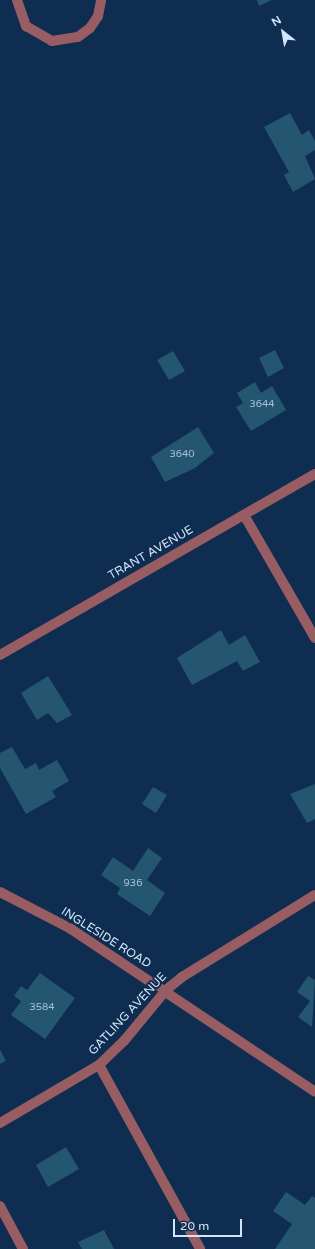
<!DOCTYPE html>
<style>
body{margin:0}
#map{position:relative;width:315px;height:1249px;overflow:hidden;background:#0f2d50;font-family:"Varela Round",sans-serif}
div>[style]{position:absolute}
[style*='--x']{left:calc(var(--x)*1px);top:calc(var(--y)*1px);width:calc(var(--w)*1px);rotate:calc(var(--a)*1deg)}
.building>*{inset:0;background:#24566f}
.minor>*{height:10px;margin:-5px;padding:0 5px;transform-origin:5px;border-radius:5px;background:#975d62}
span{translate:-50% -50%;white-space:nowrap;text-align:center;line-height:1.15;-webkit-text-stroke:4px #0f2d50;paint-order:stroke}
.number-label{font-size:10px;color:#a7c1d8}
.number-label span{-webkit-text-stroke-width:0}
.street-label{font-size:12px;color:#d3e5fb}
.north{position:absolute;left:263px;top:12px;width:40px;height:40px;-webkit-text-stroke:3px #0f2d50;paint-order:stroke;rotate:329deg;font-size:11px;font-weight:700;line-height:16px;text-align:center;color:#d3e5fb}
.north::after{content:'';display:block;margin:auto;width:14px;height:18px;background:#d3e5fb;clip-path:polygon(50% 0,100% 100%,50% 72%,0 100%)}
.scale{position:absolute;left:173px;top:1219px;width:69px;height:18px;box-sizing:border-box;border:2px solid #d3e5fb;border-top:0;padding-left:5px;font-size:12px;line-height:14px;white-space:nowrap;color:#d3e5fb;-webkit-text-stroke:3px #0f2d50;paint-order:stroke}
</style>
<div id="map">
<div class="building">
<div style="clip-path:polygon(257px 0,272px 0,259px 6px)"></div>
<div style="clip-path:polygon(290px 113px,302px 135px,309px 130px,315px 141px,315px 150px,305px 156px,315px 179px,293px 192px,284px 175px,289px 172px,264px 127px)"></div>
<div style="clip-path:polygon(275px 350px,284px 368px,268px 377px,259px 358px)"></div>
<div style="clip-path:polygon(173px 351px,185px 371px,169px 380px,157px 360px)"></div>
<div style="clip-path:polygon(255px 382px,261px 393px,272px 386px,286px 410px,251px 431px,236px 407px,243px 403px,237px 393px)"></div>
<div style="clip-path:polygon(198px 427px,214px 453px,195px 468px,165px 482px,151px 457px)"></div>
<div style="clip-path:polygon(221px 630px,229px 645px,245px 635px,260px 662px,243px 671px,237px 661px,192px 685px,177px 658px)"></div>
<div style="clip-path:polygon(48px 676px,72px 715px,57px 723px,48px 713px,37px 720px,21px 693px)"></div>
<div style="clip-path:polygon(12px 747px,25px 769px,36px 763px,39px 770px,57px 760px,69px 781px,52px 791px,56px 797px,26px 814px,0 768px,0 753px)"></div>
<div style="clip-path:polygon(315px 784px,315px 819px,307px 823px,290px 794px)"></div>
<div style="clip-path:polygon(153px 787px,167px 795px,156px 813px,142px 804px)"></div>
<div style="clip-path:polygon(148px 848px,162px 858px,147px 880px,165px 893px,150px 916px,117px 894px,120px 888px,101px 875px,113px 857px,133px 871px)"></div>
<div style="clip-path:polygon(40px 973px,75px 998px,45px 1039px,11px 1015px,21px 1001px,14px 996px,21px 986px,27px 990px)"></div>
<div style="clip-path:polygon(308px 976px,315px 980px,312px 1027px,298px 1017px,310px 1001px,297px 992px)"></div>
<div style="clip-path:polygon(0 1050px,6px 1061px,0 1064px)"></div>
<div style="clip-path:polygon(66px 1147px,79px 1169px,48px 1187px,36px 1165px)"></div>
<div style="clip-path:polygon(286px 1192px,305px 1205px,312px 1196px,315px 1198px,315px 1249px,275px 1249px,292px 1224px,273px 1211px)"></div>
<div style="clip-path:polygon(104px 1230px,114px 1249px,82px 1249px,78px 1242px)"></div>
</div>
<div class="minor">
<div style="--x:17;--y:0;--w:28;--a:71"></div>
<div style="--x:26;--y:26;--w:30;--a:30"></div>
<div style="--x:52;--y:41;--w:26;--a:-9"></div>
<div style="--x:78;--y:37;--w:15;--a:-37"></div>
<div style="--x:90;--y:28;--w:14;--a:-56"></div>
<div style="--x:98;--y:16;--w:16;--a:-79"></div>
<div style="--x:244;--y:515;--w:142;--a:60"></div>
<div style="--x:0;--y:655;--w:363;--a:-29.9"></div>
<div style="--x:0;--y:892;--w:80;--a:27.5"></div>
<div style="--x:71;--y:929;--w:293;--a:33.7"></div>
<div style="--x:99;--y:1065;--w:210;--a:61.2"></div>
<div style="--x:0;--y:1123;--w:115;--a:-30.4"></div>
<div style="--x:99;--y:1065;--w:35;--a:-44"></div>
<div style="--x:124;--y:1041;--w:66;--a:-50.5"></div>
<div style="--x:166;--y:990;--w:21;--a:-39"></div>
<div style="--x:182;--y:977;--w:156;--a:-31.7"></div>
<div style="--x:0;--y:1206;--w:49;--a:61.9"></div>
</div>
<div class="number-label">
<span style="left:262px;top:405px">3644</span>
<span style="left:182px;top:455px">3640</span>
<span style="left:133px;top:884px">936</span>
<span style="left:42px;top:1008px">3584</span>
</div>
<div class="street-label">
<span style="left:151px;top:553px;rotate:-30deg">TRANT AVENUE</span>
<span style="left:106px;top:938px;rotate:32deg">INGLESIDE ROAD</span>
<span style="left:128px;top:1014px;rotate:-47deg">GATLING AVENUE</span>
</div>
<div class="north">N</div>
<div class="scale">20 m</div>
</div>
